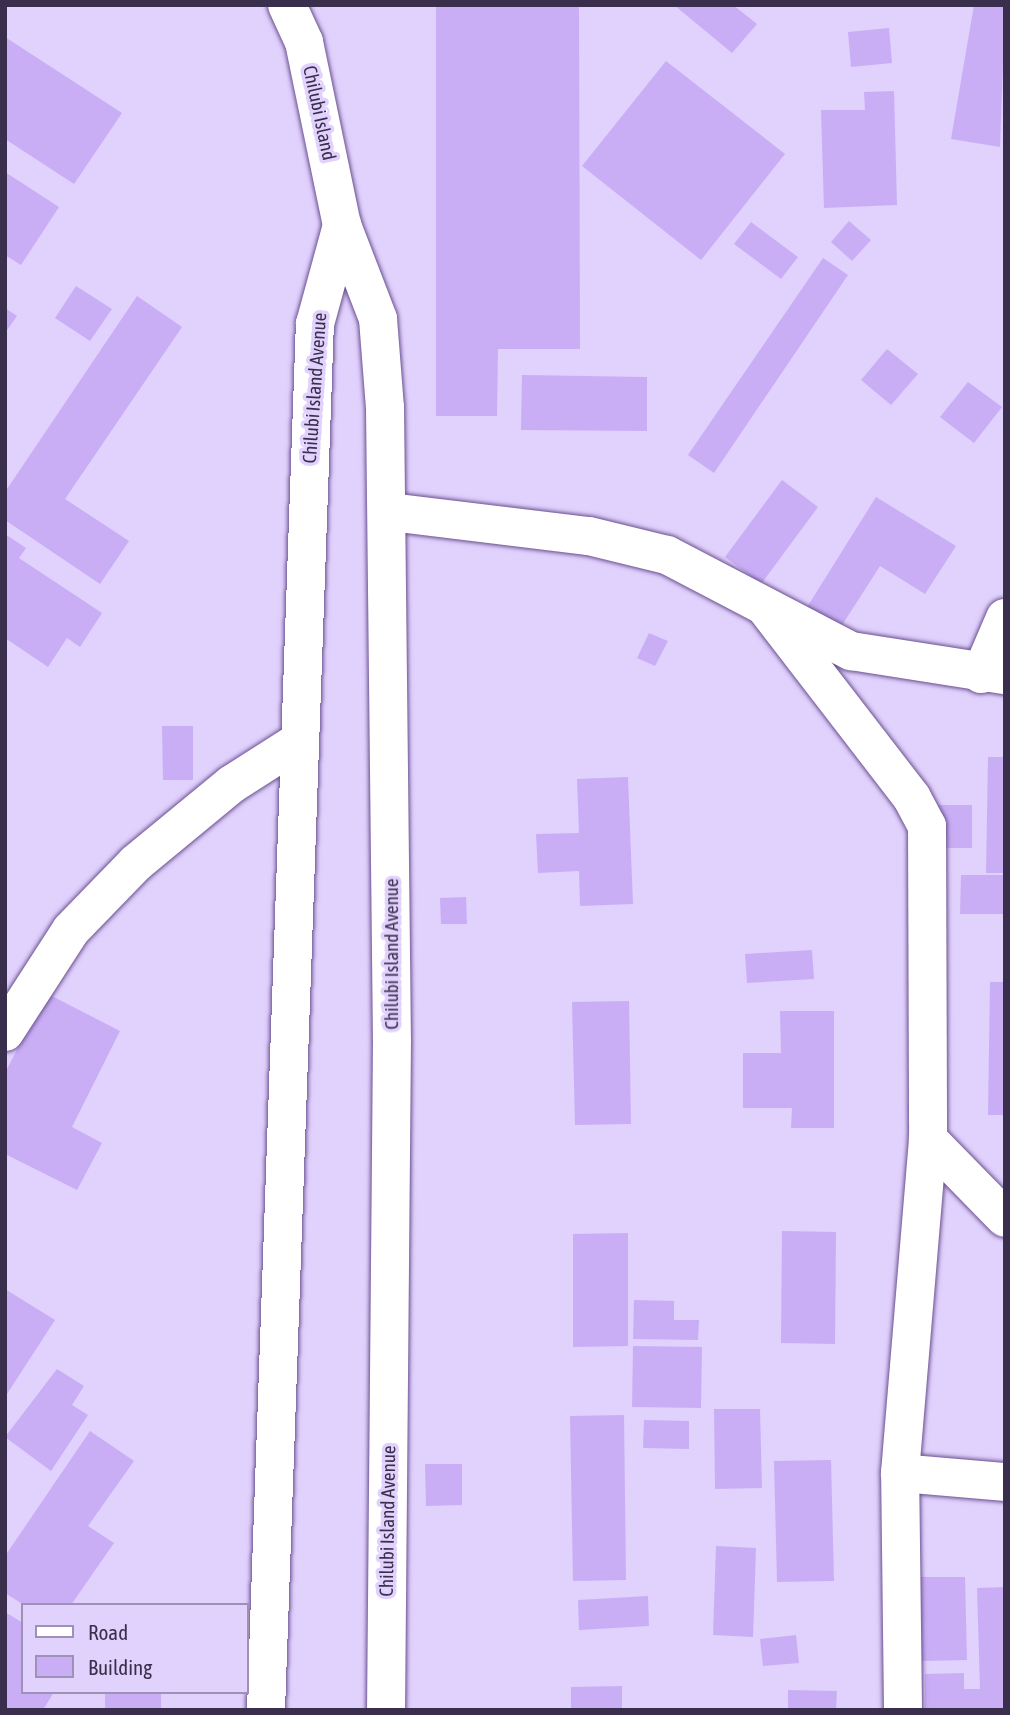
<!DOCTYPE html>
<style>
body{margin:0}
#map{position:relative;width:1010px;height:1715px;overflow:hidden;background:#e1d1fd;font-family:"Asap Condensed",sans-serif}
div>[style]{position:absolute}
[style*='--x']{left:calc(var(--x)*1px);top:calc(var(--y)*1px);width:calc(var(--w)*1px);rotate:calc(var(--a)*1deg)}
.building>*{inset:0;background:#c9aef6}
.roads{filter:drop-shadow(0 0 2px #6a5090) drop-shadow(0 0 2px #6a5090)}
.street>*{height:38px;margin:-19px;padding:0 19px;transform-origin:19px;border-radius:19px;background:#fff}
.secondary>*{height:38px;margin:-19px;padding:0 19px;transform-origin:19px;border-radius:19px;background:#fff}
span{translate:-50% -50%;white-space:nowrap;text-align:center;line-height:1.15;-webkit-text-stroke:7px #e1d1fd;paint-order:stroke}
.street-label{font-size:19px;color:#392e4b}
.frame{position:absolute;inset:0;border:7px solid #392e4b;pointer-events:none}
.legend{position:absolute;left:21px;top:1603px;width:228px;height:91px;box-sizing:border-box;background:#e1d1fd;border:2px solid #9e90b6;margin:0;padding:9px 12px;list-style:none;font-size:21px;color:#392e4b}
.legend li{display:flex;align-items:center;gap:14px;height:35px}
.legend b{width:35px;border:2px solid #9e90b6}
</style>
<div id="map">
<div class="building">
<div style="clip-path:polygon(436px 5px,579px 5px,580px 349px,498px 349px,497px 416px,436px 416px)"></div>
<div style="clip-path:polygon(674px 5px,733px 5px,757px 24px,732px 53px)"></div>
<div style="clip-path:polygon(974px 5px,1005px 5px,1000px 147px,951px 139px)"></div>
<div style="clip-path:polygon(889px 28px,892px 63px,851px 67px,848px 32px)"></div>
<div style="clip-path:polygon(5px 37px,122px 113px,74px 184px,5px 139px)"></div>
<div style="clip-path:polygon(666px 61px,785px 154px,701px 260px,582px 166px)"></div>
<div style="clip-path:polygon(894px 91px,897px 205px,824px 208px,821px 110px,865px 110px,864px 92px)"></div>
<div style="clip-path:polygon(5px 172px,59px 207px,21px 265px,5px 255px)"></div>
<div style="clip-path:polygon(849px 221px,871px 240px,852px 261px,831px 242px)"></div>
<div style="clip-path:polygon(751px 222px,798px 257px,781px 279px,734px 244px)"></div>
<div style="clip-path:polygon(823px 258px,848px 275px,714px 473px,688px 455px)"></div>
<div style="clip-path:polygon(76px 286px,112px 309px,90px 341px,55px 318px)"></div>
<div style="clip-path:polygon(137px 296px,182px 327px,65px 499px,129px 541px,100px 584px,5px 520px,5px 492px)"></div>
<div style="clip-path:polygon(5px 308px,17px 316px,5px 333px)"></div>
<div style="clip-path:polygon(887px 349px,918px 374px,891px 405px,861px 380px)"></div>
<div style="clip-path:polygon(522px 375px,647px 377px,647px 431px,521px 430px)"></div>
<div style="clip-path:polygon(968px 382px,1002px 407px,974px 443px,940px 417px)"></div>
<div style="clip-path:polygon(782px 480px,818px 507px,761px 584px,725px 557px)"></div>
<div style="clip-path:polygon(876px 497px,956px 546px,925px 594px,880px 566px,837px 633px,804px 612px)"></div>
<div style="clip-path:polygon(5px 534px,26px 548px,19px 558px,102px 613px,80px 647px,67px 638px,48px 667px,5px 638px)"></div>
<div style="clip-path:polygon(649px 633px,668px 641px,655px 666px,637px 658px)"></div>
<div style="clip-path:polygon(162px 726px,193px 726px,193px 780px,163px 780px)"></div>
<div style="clip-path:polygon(988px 757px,1005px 757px,1005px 873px,986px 873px)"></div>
<div style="clip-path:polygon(628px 777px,633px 904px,580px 906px,579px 871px,538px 873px,536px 834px,579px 833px,577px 779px)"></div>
<div style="clip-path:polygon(934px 805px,972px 805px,972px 848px,932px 848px)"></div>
<div style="clip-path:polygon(961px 875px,1005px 875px,1005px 914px,960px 914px)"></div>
<div style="clip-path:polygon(466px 897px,467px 924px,441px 924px,440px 898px)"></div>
<div style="clip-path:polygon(812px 950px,814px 979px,747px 983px,745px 954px)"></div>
<div style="clip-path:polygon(990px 982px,1005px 982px,1005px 1115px,988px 1115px)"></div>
<div style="clip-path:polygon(46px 993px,120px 1031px,72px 1127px,102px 1143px,77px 1190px,5px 1154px,5px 1073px)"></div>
<div style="clip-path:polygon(629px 1001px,631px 1124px,575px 1125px,572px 1002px)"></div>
<div style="clip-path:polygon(780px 1011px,834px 1011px,834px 1128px,791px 1128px,792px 1108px,743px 1108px,743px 1053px,781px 1053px)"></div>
<div style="clip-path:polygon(782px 1231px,836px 1232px,835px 1344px,781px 1343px)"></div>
<div style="clip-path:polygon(628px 1233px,628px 1346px,573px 1347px,573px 1234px)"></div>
<div style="clip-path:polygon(5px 1289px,55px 1320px,5px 1397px)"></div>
<div style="clip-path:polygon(634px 1300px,674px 1301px,674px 1320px,699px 1320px,698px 1340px,633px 1339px)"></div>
<div style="clip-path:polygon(633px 1346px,702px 1347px,701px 1408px,632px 1407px)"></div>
<div style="clip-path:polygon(57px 1369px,84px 1386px,72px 1405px,88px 1415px,51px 1471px,5px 1437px)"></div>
<div style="clip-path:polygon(714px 1409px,760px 1409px,762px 1488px,715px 1489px)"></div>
<div style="clip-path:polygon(624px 1415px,626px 1580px,573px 1581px,570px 1416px)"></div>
<div style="clip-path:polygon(644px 1420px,689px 1421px,689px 1449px,643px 1448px)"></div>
<div style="clip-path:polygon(90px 1431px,134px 1461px,88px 1526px,114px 1543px,71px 1605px,24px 1605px,5px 1593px,5px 1556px)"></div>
<div style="clip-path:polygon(831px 1460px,834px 1581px,777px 1582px,774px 1461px)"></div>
<div style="clip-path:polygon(425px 1464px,462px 1464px,462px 1505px,426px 1506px)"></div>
<div style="clip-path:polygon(716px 1546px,756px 1548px,753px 1637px,713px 1635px)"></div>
<div style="clip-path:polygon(920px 1577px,965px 1577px,967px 1660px,922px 1661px)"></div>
<div style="clip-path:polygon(1005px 1587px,1005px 1710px,925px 1710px,925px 1674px,964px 1673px,964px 1689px,980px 1689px,977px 1588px)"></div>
<div style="clip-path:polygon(648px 1596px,649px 1626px,579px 1630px,578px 1600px)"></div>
<div style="clip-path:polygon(5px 1612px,23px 1623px,23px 1692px,54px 1692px,43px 1710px,5px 1710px)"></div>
<div style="clip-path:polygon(796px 1635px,799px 1663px,763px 1666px,760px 1639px)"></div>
<div style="clip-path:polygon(622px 1686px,622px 1710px,571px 1710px,571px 1687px)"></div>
<div style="clip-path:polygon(788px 1690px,837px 1691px,836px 1710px,788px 1710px)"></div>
<div style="clip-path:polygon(105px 1692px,161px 1692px,161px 1710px,105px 1710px)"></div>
</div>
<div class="roads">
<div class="street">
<div style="--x:390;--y:512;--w:200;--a:6.9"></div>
<div style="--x:589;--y:536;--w:80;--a:13.7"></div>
<div style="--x:667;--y:555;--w:208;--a:27.6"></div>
<div style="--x:851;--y:651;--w:156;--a:8.9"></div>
<div style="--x:765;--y:607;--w:241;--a:52.4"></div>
<div style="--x:912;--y:798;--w:32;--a:62"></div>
<div style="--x:927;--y:826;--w:313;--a:89.8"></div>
<div style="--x:928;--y:1139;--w:110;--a:45.7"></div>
<div style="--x:981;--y:674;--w:61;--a:-66.8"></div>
<div style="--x:5;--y:1032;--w:121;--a:-57.1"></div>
<div style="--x:71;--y:930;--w:93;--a:-45.9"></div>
<div style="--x:136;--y:863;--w:124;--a:-39.5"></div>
<div style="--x:232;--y:784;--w:78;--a:-32.5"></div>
<div style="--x:900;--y:1473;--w:105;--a:4.9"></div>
<div style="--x:903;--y:1710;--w:237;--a:-90.7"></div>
<div style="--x:900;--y:1473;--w:335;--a:-85.2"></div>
</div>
<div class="secondary">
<div style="--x:287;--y:5;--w:41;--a:65.3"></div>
<div style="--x:304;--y:42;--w:187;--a:78.3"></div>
<div style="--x:342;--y:225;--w:101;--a:69"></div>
<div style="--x:378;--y:319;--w:88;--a:85.5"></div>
<div style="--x:385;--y:407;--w:633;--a:89.37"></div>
<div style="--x:392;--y:1040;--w:670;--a:90.51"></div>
<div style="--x:266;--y:1710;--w:1387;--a:-87.98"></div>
<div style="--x:315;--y:324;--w:103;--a:-74.7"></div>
</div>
</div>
<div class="street-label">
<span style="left:319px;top:113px;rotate:78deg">Chilubi Island</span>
<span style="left:315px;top:388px;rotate:-86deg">Chilubi Island Avenue</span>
<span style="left:392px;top:954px;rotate:-90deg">Chilubi Island Avenue</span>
<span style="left:388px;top:1521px;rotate:-89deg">Chilubi Island Avenue</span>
</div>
<div class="frame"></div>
<ul class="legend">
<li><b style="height:9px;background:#fff"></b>Road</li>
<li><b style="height:19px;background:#c9aef6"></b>Building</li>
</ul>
</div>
